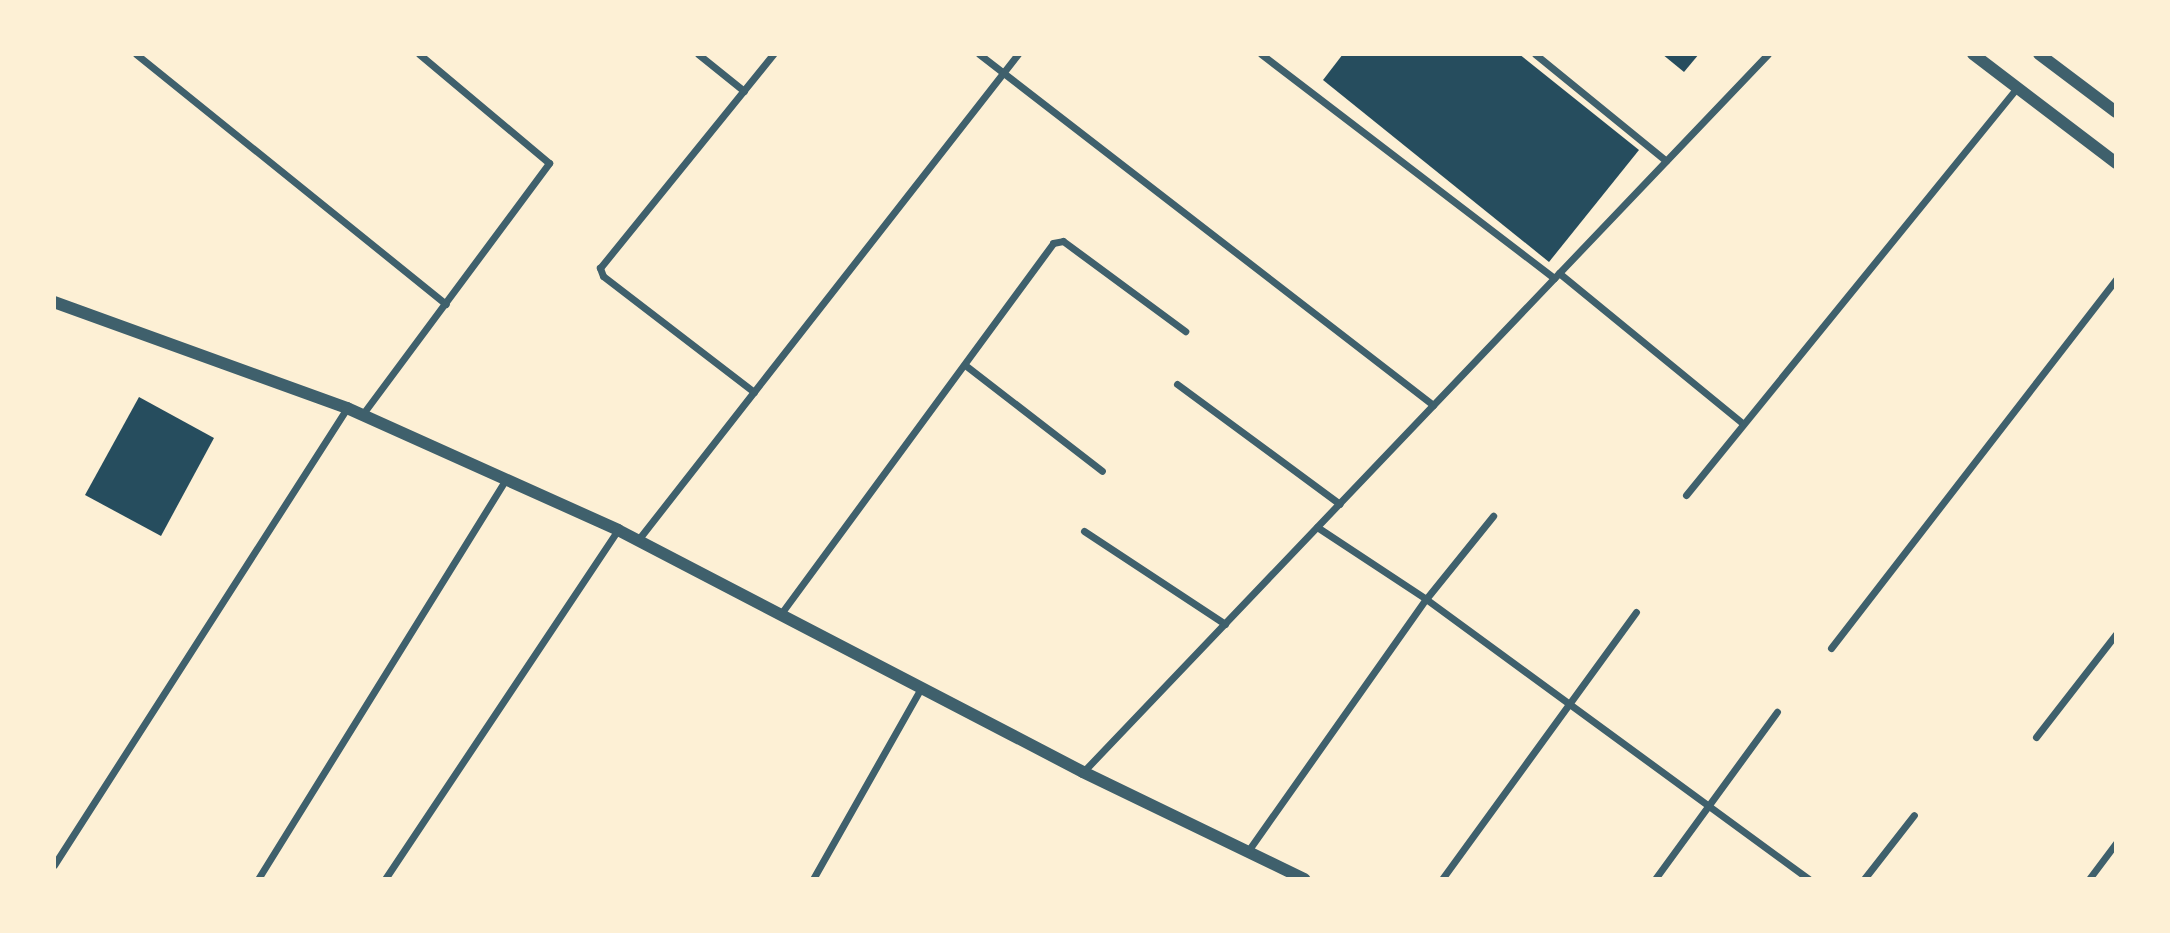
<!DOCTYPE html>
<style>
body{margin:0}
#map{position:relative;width:2170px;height:933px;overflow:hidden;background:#fdf0d5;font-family:"Public Sans",sans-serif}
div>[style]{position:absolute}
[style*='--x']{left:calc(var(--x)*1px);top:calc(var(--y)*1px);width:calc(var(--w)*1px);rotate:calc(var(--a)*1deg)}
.building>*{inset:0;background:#264d5e}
.minor>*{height:7px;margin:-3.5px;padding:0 3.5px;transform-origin:3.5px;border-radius:3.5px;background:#3f606c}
.tertiary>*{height:12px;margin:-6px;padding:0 6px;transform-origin:6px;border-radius:6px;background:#3f606c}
span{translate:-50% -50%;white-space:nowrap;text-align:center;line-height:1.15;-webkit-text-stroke:5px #fdf0d5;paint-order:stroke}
.frame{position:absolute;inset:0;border:56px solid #fdf0d5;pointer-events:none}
</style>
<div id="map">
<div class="building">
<div style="clip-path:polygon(1343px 54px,1519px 54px,1639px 150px,1549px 262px,1323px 80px)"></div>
<div style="clip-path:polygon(1662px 54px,1699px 54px,1684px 72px)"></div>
<div style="clip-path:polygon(139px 397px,214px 438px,161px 536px,85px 495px)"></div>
</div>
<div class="minor">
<div style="--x:136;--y:54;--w:398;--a:38.9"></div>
<div style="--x:698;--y:54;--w:59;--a:38.8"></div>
<div style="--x:979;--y:54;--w:574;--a:37.71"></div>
<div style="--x:1261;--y:54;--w:369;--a:37.4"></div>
<div style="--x:1535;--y:54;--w:169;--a:39.2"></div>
<div style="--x:1559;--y:273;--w:237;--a:39.3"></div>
<div style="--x:965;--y:365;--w:173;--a:37.7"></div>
<div style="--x:1177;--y:384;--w:202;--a:36.4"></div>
<div style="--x:754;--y:392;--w:190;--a:-142.5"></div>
<div style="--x:603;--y:276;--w:9;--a:-111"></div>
<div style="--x:600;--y:268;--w:275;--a:-51"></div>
<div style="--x:362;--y:415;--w:314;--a:-53.4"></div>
<div style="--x:549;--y:163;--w:170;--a:-140"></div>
<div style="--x:1686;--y:495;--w:523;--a:-50.9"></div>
<div style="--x:1317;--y:527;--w:131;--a:33.4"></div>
<div style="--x:1426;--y:599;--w:474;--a:36.2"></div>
<div style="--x:1084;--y:531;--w:169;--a:33.4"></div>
<div style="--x:638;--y:540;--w:617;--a:-51.98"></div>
<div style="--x:780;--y:615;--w:461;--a:-53.7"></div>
<div style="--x:1053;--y:243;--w:10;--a:-11"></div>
<div style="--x:1063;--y:241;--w:152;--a:36.4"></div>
<div style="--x:1831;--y:648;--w:466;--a:-52.3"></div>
<div style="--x:2036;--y:737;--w:130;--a:-52.2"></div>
<div style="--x:1083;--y:772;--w:992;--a:-46.35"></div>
<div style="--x:1248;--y:851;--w:309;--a:-54.8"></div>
<div style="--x:1426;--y:599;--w:107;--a:-51.1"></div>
<div style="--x:54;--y:865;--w:543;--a:-57.33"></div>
<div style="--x:258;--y:879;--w:468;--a:-58.2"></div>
<div style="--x:385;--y:879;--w:420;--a:-56.3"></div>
<div style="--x:813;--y:879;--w:219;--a:-60.5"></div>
<div style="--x:1442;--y:879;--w:330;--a:-54"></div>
<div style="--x:1655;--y:879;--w:207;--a:-53.9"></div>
<div style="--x:1864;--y:879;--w:81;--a:-52"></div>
<div style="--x:2089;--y:879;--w:45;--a:-53.1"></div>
</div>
<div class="tertiary">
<div style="--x:1973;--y:54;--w:180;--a:37.3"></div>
<div style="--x:2039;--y:54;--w:96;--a:37"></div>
<div style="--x:54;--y:302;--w:312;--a:19.9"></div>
<div style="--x:347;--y:408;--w:297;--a:24.2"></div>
<div style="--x:618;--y:530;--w:524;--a:27.49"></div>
<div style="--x:1083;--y:772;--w:246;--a:25.8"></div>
</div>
<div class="frame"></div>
</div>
